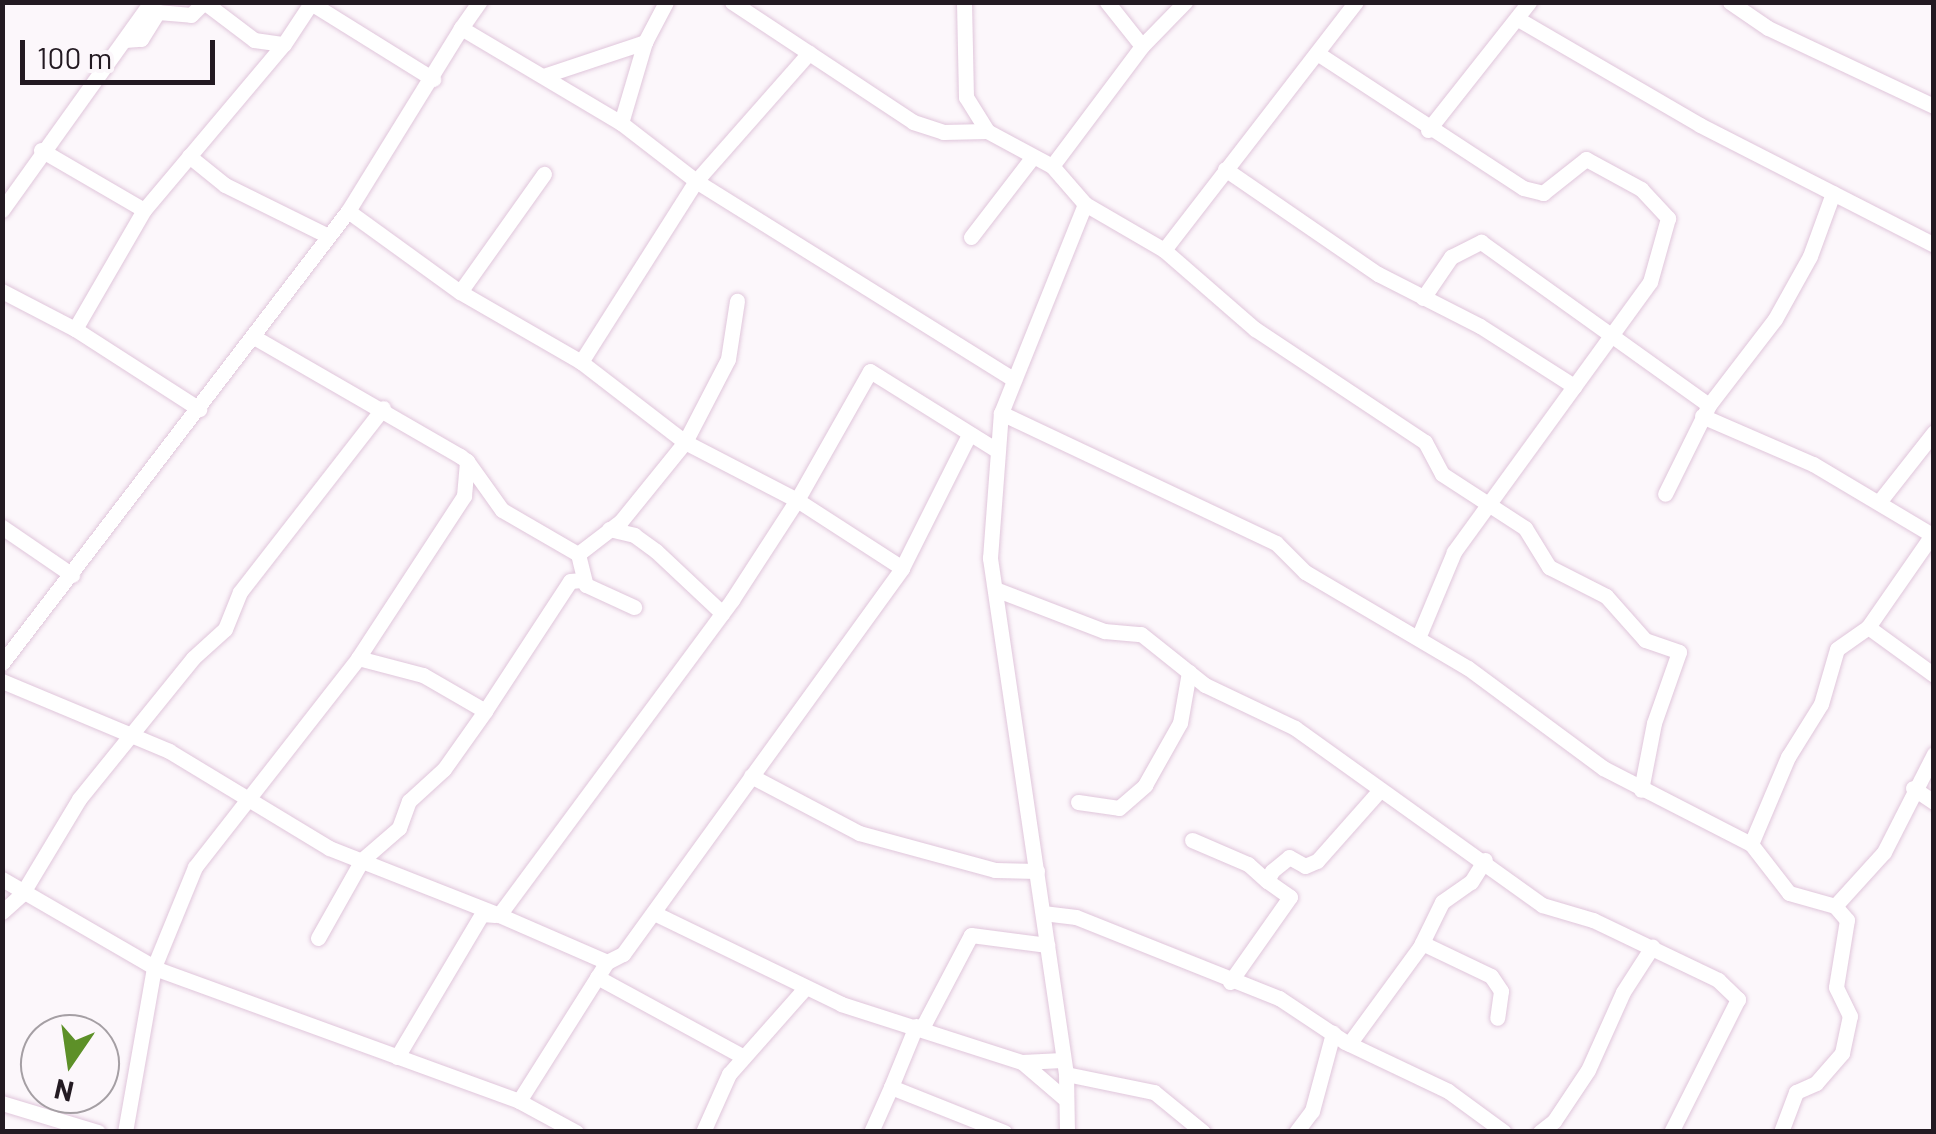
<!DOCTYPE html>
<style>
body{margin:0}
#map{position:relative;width:1936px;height:1134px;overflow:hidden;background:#fcf7fb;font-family:Barlow,sans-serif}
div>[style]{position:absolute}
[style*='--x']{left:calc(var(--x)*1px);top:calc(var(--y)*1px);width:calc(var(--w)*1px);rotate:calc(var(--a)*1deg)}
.roads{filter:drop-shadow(0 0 2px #e0c6db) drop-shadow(0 0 2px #e0c6db)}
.minor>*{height:15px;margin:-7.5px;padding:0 7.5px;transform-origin:7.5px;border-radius:7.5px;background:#fff}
span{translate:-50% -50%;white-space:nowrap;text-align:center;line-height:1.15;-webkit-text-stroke:8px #fcf7fb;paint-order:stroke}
.frame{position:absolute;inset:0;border:5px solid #231a22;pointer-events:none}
.north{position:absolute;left:20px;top:1014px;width:100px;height:100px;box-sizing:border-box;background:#fcf7fb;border:2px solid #a59fa4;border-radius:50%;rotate:193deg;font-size:28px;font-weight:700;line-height:40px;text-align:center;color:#231a22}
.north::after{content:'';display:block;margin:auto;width:35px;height:45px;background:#5d9028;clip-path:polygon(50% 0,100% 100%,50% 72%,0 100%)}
.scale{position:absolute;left:20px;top:40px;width:195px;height:45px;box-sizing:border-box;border:5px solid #231a22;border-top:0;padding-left:12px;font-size:30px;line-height:35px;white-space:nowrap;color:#231a22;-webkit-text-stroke:8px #fcf7fb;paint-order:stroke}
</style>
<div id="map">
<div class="roads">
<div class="minor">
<div style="--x:732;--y:2;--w:217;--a:33.5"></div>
<div style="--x:913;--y:122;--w:32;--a:18"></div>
<div style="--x:943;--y:132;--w:44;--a:-1.3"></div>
<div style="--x:964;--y:2;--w:95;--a:88.8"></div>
<div style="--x:966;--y:97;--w:40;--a:58"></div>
<div style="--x:987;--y:131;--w:74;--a:28.3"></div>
<div style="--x:1052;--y:166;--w:50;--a:49"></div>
<div style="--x:1085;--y:204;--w:91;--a:30.2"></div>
<div style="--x:1164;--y:250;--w:121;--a:41"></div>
<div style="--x:1255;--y:329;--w:204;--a:33.6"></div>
<div style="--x:1425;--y:442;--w:36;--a:62"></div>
<div style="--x:1442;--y:474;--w:99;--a:33"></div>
<div style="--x:1525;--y:528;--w:46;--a:58.4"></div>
<div style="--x:1549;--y:567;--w:64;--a:27"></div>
<div style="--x:1606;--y:596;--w:59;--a:48.4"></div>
<div style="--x:1645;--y:640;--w:36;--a:19"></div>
<div style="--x:1679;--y:652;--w:75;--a:109.4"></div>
<div style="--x:1654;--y:723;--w:68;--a:101"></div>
<div style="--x:1107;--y:2;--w:56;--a:51.5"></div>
<div style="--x:1730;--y:2;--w:46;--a:34.4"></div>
<div style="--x:1768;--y:28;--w:183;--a:25.2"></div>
<div style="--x:1518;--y:19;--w:211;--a:30.2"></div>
<div style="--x:1700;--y:125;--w:263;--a:27.1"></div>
<div style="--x:461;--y:28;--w:32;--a:-55"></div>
<div style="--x:125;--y:40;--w:16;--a:-4"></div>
<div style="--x:141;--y:39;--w:32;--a:-58"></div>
<div style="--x:158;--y:12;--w:33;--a:5"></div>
<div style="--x:191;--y:15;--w:18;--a:-45"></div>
<div style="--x:204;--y:2;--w:63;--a:37.2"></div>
<div style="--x:254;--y:40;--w:30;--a:8"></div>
<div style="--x:1317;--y:53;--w:246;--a:33.2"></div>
<div style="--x:1523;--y:188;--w:21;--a:14"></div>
<div style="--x:1543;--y:193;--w:55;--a:-38.3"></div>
<div style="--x:1586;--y:159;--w:63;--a:28.6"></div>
<div style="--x:1641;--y:189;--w:40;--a:47"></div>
<div style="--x:1668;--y:218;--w:66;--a:105.7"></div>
<div style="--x:1650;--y:282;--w:334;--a:126"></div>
<div style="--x:1454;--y:552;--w:93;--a:112.7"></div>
<div style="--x:543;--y:76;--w:108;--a:-18.4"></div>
<div style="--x:621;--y:123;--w:84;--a:-73.5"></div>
<div style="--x:645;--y:42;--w:45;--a:-62.3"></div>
<div style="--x:1428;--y:130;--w:163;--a:-51.7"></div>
<div style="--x:41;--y:150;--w:119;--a:30.2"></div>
<div style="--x:189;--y:156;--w:46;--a:38.9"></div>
<div style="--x:225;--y:185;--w:115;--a:26.3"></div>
<div style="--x:1052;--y:166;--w:150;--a:-53.1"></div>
<div style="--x:1142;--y:46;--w:62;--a:-45.7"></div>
<div style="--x:1225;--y:169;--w:186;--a:34.5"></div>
<div style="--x:1378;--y:274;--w:114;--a:27"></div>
<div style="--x:1480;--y:326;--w:112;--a:32.6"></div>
<div style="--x:2;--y:210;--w:256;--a:-54.4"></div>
<div style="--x:348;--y:211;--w:138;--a:35.9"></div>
<div style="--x:460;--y:292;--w:140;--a:30"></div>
<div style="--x:581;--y:362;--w:131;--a:37.6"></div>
<div style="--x:685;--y:442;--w:126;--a:27.4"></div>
<div style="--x:797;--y:500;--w:148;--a:-60.5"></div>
<div style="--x:870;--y:371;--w:147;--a:32"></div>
<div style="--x:971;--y:237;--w:98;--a:-52.4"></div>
<div style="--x:1164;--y:250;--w:314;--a:-52.3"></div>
<div style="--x:2;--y:291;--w:82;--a:27.5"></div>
<div style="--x:75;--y:329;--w:148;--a:32.8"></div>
<div style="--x:460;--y:292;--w:145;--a:-54.6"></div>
<div style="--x:1423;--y:298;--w:50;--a:-55.7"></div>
<div style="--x:1451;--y:257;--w:34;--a:-27"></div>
<div style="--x:1481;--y:242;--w:280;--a:35.6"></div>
<div style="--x:1709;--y:405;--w:99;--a:116.3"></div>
<div style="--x:75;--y:329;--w:138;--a:-59.9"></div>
<div style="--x:144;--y:210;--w:217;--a:-49.9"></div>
<div style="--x:284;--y:44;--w:49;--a:-56.6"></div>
<div style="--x:311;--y:3;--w:144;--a:31.9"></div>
<div style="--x:581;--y:362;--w:214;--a:-57.6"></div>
<div style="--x:696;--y:181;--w:171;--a:-48.6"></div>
<div style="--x:1709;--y:405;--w:108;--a:-52.5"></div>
<div style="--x:1775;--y:319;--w:72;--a:-60.9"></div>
<div style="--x:1810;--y:256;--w:67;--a:-69.9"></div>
<div style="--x:1001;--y:413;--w:304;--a:25.3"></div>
<div style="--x:1276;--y:543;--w:41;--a:45"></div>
<div style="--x:1305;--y:572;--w:189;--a:30.5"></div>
<div style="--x:1468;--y:668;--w:168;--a:36.5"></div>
<div style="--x:1603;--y:768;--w:166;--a:27.2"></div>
<div style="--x:1751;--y:844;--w:95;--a:-67"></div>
<div style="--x:1788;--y:757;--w:62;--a:-58.1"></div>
<div style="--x:1821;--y:704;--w:57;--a:-73.8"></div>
<div style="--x:1837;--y:649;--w:38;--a:-35"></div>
<div style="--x:1868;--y:627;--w:82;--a:36"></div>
<div style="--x:1702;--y:416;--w:121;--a:23.4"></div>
<div style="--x:1813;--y:464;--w:139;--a:30.8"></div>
<div style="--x:1932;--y:535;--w:112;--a:124.8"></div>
<div style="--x:467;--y:461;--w:60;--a:54.5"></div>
<div style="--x:502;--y:510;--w:88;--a:30.1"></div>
<div style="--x:578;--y:554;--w:54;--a:-37.5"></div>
<div style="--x:621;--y:521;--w:102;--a:-51"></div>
<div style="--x:685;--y:442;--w:93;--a:-62.6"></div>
<div style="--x:728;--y:359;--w:59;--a:-81.2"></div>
<div style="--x:1879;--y:502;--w:89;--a:-51.8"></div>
<div style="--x:2;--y:527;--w:85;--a:34.4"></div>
<div style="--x:609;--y:529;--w:26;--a:13"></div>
<div style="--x:634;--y:535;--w:27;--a:36"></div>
<div style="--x:656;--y:551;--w:91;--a:43.2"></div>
<div style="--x:578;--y:554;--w:32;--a:76"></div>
<div style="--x:586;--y:585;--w:53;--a:24.6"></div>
<div style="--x:995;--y:589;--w:117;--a:21.1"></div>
<div style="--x:1104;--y:631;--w:37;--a:5"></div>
<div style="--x:1141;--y:634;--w:82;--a:38.6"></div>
<div style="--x:1205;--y:685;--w:100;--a:25.5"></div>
<div style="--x:1295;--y:728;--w:304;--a:35.6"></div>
<div style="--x:1542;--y:905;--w:53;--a:16.4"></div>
<div style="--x:1593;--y:920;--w:139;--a:25.6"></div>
<div style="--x:1718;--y:980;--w:28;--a:44"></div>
<div style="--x:1738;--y:999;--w:149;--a:116.7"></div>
<div style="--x:358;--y:658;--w:67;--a:14.7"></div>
<div style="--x:423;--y:675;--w:72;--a:30.1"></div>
<div style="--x:485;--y:711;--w:155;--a:-56.8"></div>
<div style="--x:570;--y:581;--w:12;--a:-5"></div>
<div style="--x:2;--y:663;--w:569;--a:-52.57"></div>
<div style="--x:348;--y:211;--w:215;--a:-58.3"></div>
<div style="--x:461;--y:28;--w:186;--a:30.7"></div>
<div style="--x:621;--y:123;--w:95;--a:37.7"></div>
<div style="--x:696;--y:181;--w:375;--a:32"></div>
<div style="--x:2;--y:681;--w:181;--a:22.7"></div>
<div style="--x:169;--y:751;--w:187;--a:31.2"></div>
<div style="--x:329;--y:848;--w:183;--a:21.5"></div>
<div style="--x:751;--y:776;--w:122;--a:27.8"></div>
<div style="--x:859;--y:833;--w:141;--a:15.2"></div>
<div style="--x:995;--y:870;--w:42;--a:1.4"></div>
<div style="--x:1913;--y:788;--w:25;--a:34"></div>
<div style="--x:1078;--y:802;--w:41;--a:8.3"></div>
<div style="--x:1119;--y:808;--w:35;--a:-41"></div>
<div style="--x:1145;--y:785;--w:71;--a:-60.6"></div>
<div style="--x:1180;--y:723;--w:52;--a:-80"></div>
<div style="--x:1192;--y:840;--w:61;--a:23.2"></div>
<div style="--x:1248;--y:864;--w:25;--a:42"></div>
<div style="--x:1751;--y:844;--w:62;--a:52.2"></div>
<div style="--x:1789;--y:893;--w:48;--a:15.8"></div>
<div style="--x:1835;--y:906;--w:73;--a:-47.8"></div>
<div style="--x:1884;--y:852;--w:110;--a:-63"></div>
<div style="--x:2;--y:879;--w:179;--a:30.1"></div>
<div style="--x:157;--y:969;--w:385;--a:20"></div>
<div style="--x:2;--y:912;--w:27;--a:-42"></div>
<div style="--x:22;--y:894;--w:111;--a:-59"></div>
<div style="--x:79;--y:799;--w:181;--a:-51"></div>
<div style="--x:193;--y:658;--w:43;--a:-42.2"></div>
<div style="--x:225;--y:629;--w:40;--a:-68"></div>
<div style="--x:240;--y:592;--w:233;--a:-52.1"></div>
<div style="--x:654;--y:913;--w:208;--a:25.9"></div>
<div style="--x:841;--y:1004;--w:190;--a:17.8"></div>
<div style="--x:1022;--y:1062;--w:57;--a:40.7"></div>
<div style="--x:1043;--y:913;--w:33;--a:7"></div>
<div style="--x:1076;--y:917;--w:219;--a:21.8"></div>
<div style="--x:1279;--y:998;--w:79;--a:33.7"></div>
<div style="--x:1345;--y:1042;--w:114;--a:25.4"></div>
<div style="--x:1448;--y:1091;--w:69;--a:36.2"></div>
<div style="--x:318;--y:938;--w:90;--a:-60.6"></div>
<div style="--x:362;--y:860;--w:49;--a:-40.9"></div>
<div style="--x:399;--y:828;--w:29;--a:-70"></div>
<div style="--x:409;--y:801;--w:47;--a:-42.4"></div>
<div style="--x:444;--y:769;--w:71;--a:-54.7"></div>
<div style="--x:1422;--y:943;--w:76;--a:25.6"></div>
<div style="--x:1491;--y:976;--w:18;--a:56"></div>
<div style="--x:1501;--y:991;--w:27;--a:98"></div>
<div style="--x:607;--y:962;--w:118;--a:-156.5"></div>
<div style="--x:499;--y:915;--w:392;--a:-53.5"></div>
<div style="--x:732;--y:600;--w:119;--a:-57"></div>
<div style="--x:797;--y:500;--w:125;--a:32.9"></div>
<div style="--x:597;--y:977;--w:167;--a:28.6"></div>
<div style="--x:1230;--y:982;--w:104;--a:-54.8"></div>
<div style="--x:1290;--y:897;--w:28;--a:-145"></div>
<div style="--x:1267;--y:881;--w:11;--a:-63"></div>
<div style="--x:1272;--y:871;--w:22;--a:-39"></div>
<div style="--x:1289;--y:857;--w:18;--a:29"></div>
<div style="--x:1305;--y:866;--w:13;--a:-23"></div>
<div style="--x:1317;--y:861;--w:95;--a:-48.4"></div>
<div style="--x:922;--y:1028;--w:105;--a:-62.2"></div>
<div style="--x:971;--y:935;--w:77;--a:7.5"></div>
<div style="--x:1349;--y:1044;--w:120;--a:-53.8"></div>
<div style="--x:1420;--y:947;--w:50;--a:-63.9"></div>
<div style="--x:1442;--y:902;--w:35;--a:-35"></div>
<div style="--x:1471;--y:882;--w:26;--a:-58"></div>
<div style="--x:397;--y:1057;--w:166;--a:-59.3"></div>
<div style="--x:482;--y:914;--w:13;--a:4"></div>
<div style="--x:1022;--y:1062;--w:40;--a:-2.9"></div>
<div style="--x:1066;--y:1074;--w:90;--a:11.6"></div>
<div style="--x:1154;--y:1092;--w:63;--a:39.2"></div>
<div style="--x:891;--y:1087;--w:66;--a:-67.7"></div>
<div style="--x:2;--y:1103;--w:100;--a:16.8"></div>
<div style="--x:125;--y:1132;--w:168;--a:-80"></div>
<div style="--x:154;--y:967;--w:108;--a:-67.7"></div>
<div style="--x:195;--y:867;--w:265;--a:-52"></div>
<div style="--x:358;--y:658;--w:194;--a:-56.8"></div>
<div style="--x:464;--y:496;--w:35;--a:-85"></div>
<div style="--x:467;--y:461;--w:9;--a:-144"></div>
<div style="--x:460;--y:456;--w:238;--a:-150"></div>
<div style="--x:576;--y:1132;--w:65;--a:-151.5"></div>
<div style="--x:519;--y:1101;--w:165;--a:-57.7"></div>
<div style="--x:607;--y:962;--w:18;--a:-27"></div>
<div style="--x:623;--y:954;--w:476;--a:-54.1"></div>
<div style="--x:902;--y:568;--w:149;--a:-63.3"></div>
<div style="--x:703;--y:1132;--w:64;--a:-65.9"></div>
<div style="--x:729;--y:1074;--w:115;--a:-48.5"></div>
<div style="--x:871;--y:1132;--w:49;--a:-66"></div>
<div style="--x:891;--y:1087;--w:122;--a:21.7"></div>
<div style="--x:1067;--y:1132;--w:58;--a:-91"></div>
<div style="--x:1066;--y:1074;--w:522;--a:-98.38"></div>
<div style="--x:990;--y:558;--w:145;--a:-85.7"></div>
<div style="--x:1001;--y:413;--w:225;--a:-68.1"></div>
<div style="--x:1296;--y:1132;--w:26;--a:-53"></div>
<div style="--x:1312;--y:1111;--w:81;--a:-74.9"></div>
<div style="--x:1540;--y:1132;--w:18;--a:-38"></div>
<div style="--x:1554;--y:1121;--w:61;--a:-56.3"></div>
<div style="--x:1588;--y:1070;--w:85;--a:-65.8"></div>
<div style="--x:1623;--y:992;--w:54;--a:-57.2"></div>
<div style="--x:1781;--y:1132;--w:43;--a:-69.4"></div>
<div style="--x:1796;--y:1092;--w:22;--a:-24"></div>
<div style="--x:1816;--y:1083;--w:40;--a:-49"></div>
<div style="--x:1842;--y:1053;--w:38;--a:-78"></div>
<div style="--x:1850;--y:1016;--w:32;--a:-116"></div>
<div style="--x:1836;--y:987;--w:68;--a:-80.7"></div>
<div style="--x:1847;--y:920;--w:18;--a:-131"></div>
</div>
</div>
<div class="frame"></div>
<div class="north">N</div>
<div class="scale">100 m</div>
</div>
